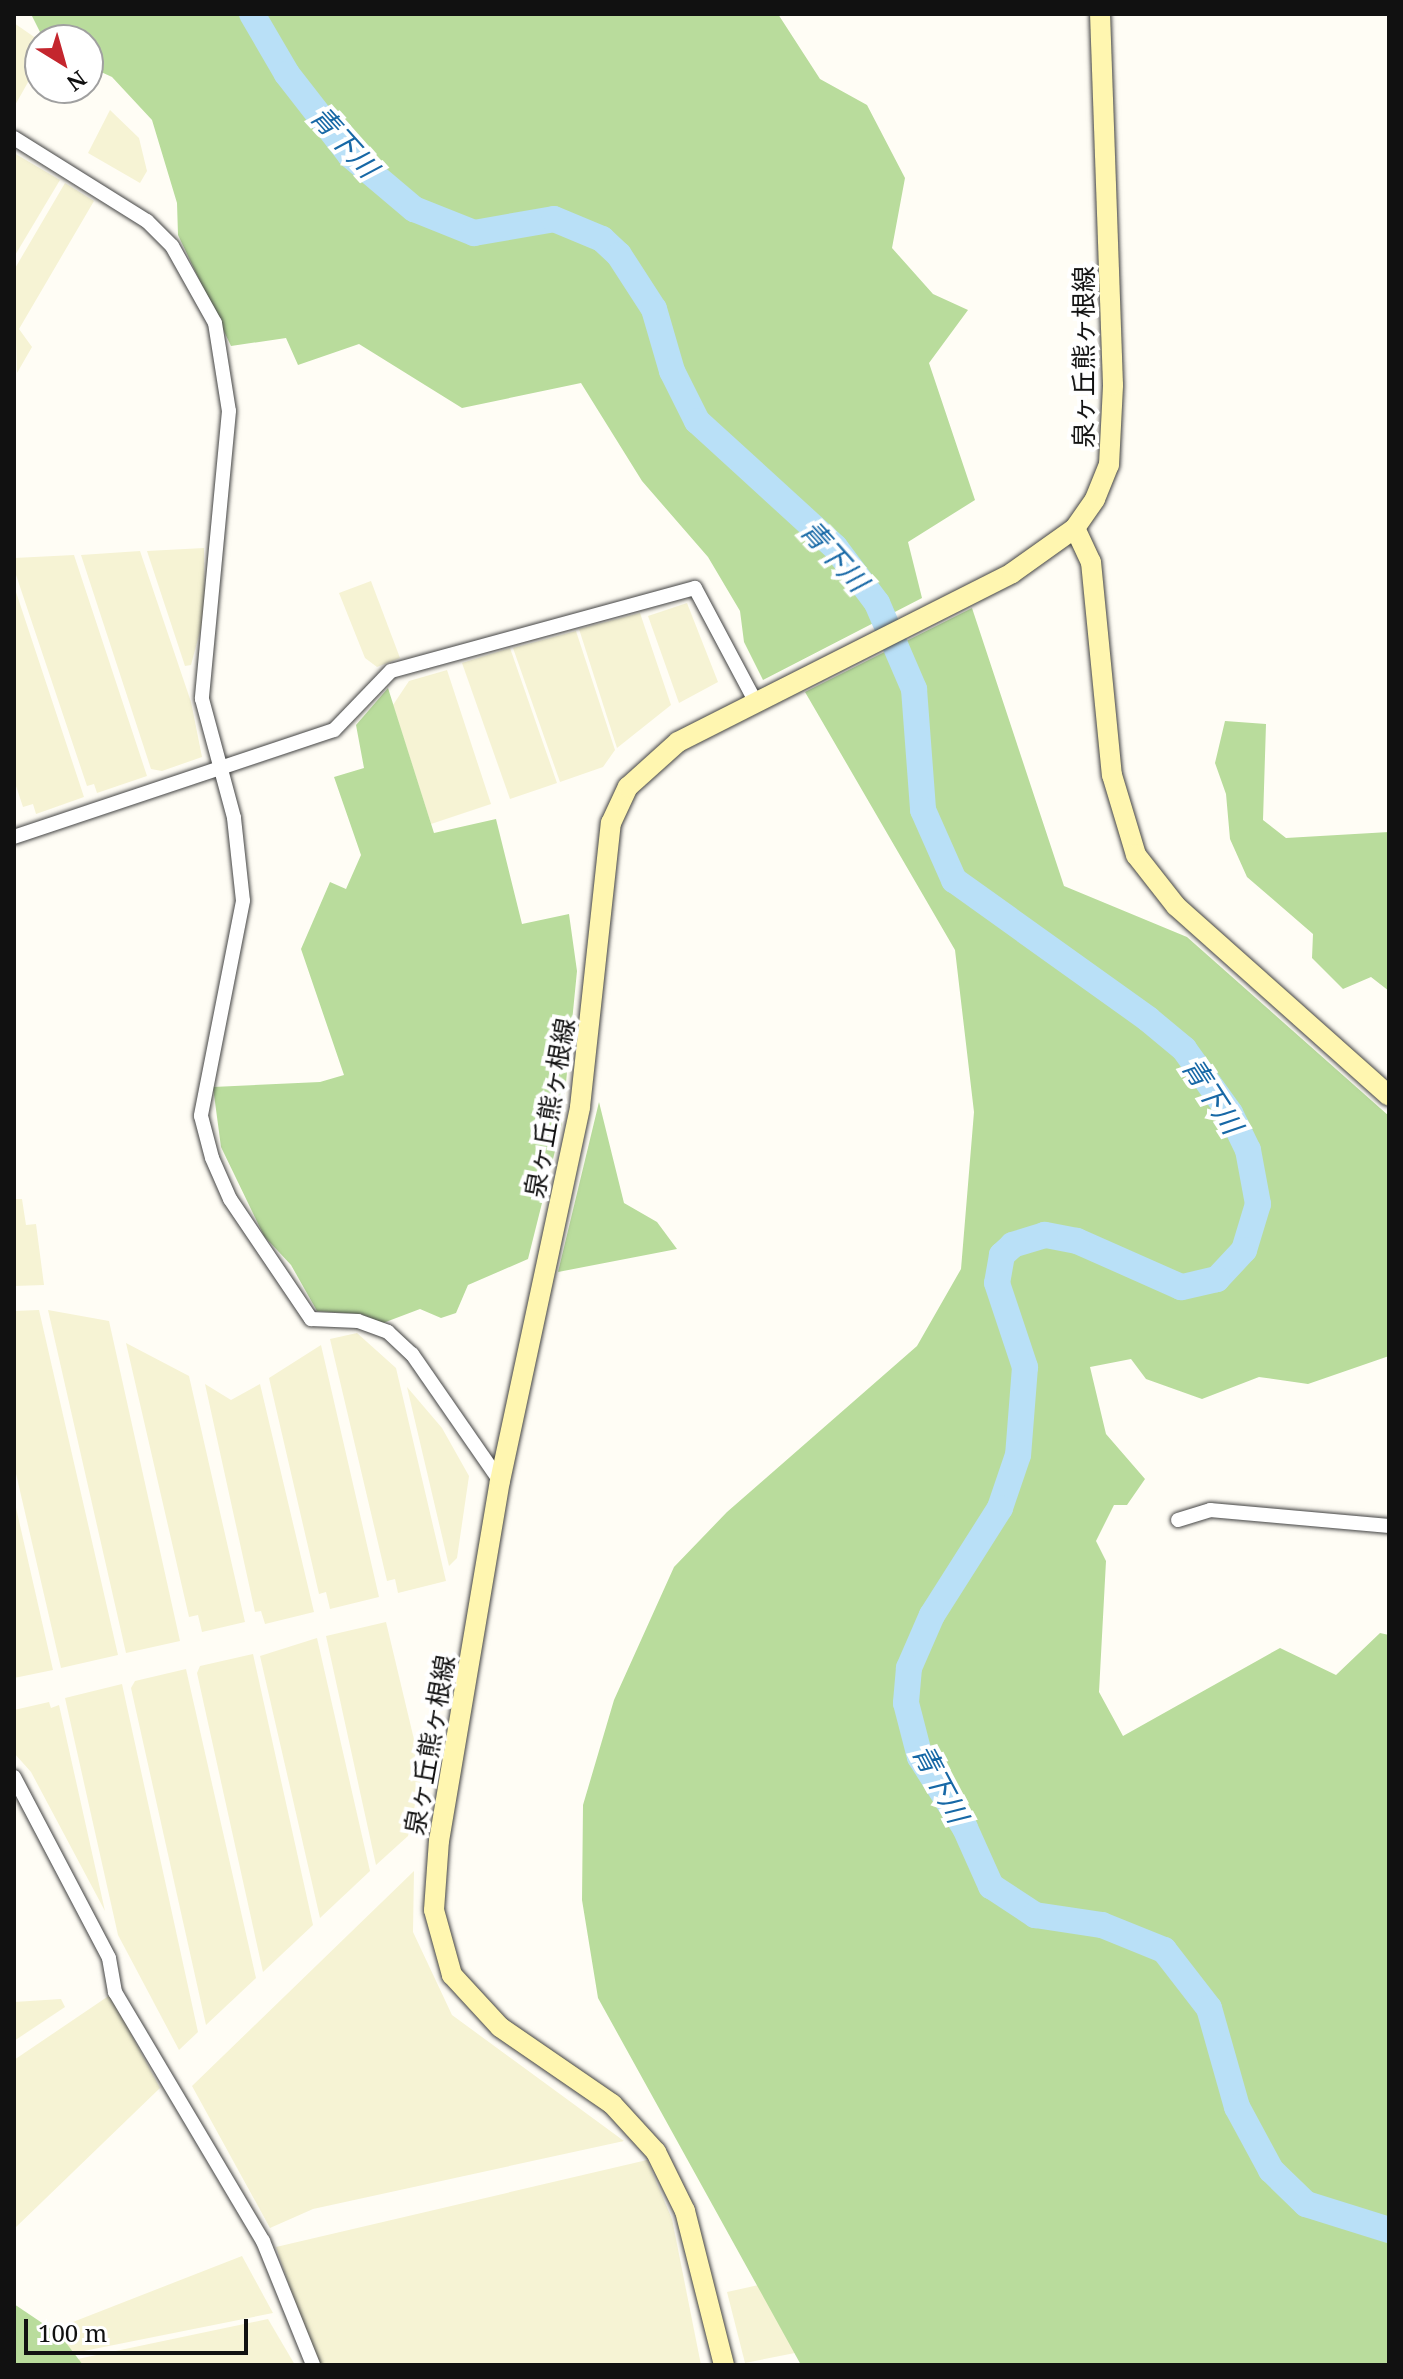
<!DOCTYPE html>
<meta charset="utf-8">
<style>
body{margin:0}
#map{position:relative;width:1403px;height:2379px;overflow:hidden;background:#fffdf5;font-family:"Noto Serif","Noto Sans JP",serif}
div>[style]{position:absolute}
[style*='--x']{left:calc(var(--x)*1px);top:calc(var(--y)*1px);width:calc(var(--w)*1px);rotate:calc(var(--a)*1deg)}
.farmland>*{inset:0;background:#f6f3d4}
.forest>*{inset:0;background:#b9dc9c}
.river>*{height:26px;margin:-13px;padding:0 13px;transform-origin:13px;border-radius:13px;background:#b9e0f7}
.roads{filter:drop-shadow(0 0 2px #444) drop-shadow(0 0 2px #444)}
.street>*{height:14px;margin:-7px;padding:0 7px;transform-origin:7px;border-radius:7px;background:#fff}
.secondary>*{height:20px;margin:-10px;padding:0 10px;transform-origin:10px;border-radius:10px;background:#fff6b0}
span{translate:-50% -50%;white-space:nowrap;text-align:center;line-height:1.15;-webkit-text-stroke:8px #fff;paint-order:stroke}
.street-label{font-size:26px;color:#111}
.water-label{font-size:28px;color:#1768a6;font-style:italic}
.frame{position:absolute;inset:0;border:16px solid #111;pointer-events:none}
.north{position:absolute;left:24px;top:24px;width:80px;height:80px;box-sizing:border-box;background:#fff;border:2px solid #a0a0a0;border-radius:50%;rotate:143deg;font-size:22px;font-weight:700;line-height:32px;text-align:center;color:#111}
.north::after{content:'';display:block;margin:auto;width:28px;height:36px;background:#c4262e;clip-path:polygon(50% 0,100% 100%,50% 72%,0 100%)}
.scale{position:absolute;left:24px;top:2319px;width:224px;height:36px;box-sizing:border-box;border:4px solid #111;border-top:0;padding-left:10px;font-size:24px;line-height:28px;white-space:nowrap;color:#111;-webkit-text-stroke:6px #fff;paint-order:stroke}
</style>
<div id="map">
<div class="farmland">
<div style="clip-path:polygon(14px 23px,40px 41px,40px 61px,14px 107px)"></div>
<div style="clip-path:polygon(110px 110px,139px 138px,147px 171px,140px 183px,88px 153px)"></div>
<div style="clip-path:polygon(14px 153px,60px 180px,14px 257px)"></div>
<div style="clip-path:polygon(65px 183px,94px 201px,19px 329px,32px 347px,17px 373px,14px 270px)"></div>
<div style="clip-path:polygon(204px 548px,205px 613px,191px 665px,185px 666px,147px 551px)"></div>
<div style="clip-path:polygon(140px 551px,191px 702px,202px 757px,162px 771px,151px 769px,81px 555px)"></div>
<div style="clip-path:polygon(74px 555px,147px 776px,97px 793px,94px 784px,87px 786px,14px 569px,14px 558px)"></div>
<div style="clip-path:polygon(371px 581px,400px 658px,377px 667px,365px 658px,339px 593px)"></div>
<div style="clip-path:polygon(14px 586px,84px 797px,36px 814px,33px 804px,23px 807px,14px 780px)"></div>
<div style="clip-path:polygon(687px 603px,718px 682px,679px 703px,648px 616px)"></div>
<div style="clip-path:polygon(640px 613px,671px 705px,617px 748px,579px 629px)"></div>
<div style="clip-path:polygon(576px 631px,615px 750px,603px 767px,560px 782px,513px 648px)"></div>
<div style="clip-path:polygon(510px 648px,557px 783px,510px 799px,462px 663px)"></div>
<div style="clip-path:polygon(447px 670px,491px 804px,431px 824px,393px 705px,409px 681px)"></div>
<div style="clip-path:polygon(14px 1199px,22px 1199px,26px 1225px,36px 1224px,44px 1285px,14px 1286px)"></div>
<div style="clip-path:polygon(39px 1310px,118px 1655px,61px 1668px,14px 1465px,14px 1311px)"></div>
<div style="clip-path:polygon(48px 1310px,109px 1321px,180px 1641px,126px 1653px)"></div>
<div style="clip-path:polygon(357px 1333px,396px 1368px,446px 1581px,398px 1593px,395px 1579px,387px 1581px,330px 1339px)"></div>
<div style="clip-path:polygon(126px 1343px,189px 1376px,245px 1622px,202px 1632px,198px 1615px,189px 1617px)"></div>
<div style="clip-path:polygon(321px 1345px,379px 1597px,330px 1609px,326px 1592px,319px 1594px,269px 1378px)"></div>
<div style="clip-path:polygon(205px 1384px,231px 1400px,260px 1384px,314px 1612px,265px 1624px,261px 1611px,255px 1612px)"></div>
<div style="clip-path:polygon(407px 1387px,442px 1428px,469px 1476px,457px 1558px,449px 1566px)"></div>
<div style="clip-path:polygon(14px 1499px,53px 1670px,14px 1678px)"></div>
<div style="clip-path:polygon(386px 1622px,422px 1773px,408px 1836px,376px 1865px,326px 1636px)"></div>
<div style="clip-path:polygon(317px 1638px,370px 1871px,320px 1918px,260px 1656px)"></div>
<div style="clip-path:polygon(253px 1654px,313px 1925px,263px 1972px,197px 1673px,200px 1666px)"></div>
<div style="clip-path:polygon(186px 1669px,256px 1978px,206px 2025px,131px 1688px,135px 1681px)"></div>
<div style="clip-path:polygon(122px 1684px,198px 2032px,179px 2050px,118px 1935px,65px 1698px)"></div>
<div style="clip-path:polygon(49px 1702px,51px 1708px,59px 1705px,105px 1911px,31px 1772px,14px 1753px,14px 1710px)"></div>
<div style="clip-path:polygon(414px 1871px,413px 1932px,452px 2015px,624px 2141px,313px 2209px,270px 2228px,192px 2086px)"></div>
<div style="clip-path:polygon(110px 1995px,160px 2088px,14px 2229px,14px 2060px)"></div>
<div style="clip-path:polygon(61px 1999px,65px 2007px,14px 2041px,14px 2002px)"></div>
<div style="clip-path:polygon(647px 2160px,672px 2219px,701px 2365px,319px 2365px,314px 2356px,276px 2247px)"></div>
<div style="clip-path:polygon(242px 2256px,273px 2313px,14px 2365px,14px 2345px)"></div>
<div style="clip-path:polygon(795px 2277px,805px 2351px,745px 2363px,727px 2292px)"></div>
<div style="clip-path:polygon(268px 2319px,295px 2365px,49px 2365px)"></div>
</div>
<div class="forest">
<div style="clip-path:polygon(31px 14px,778px 14px,820px 79px,867px 105px,905px 178px,892px 248px,933px 294px,968px 310px,929px 363px,975px 500px,908px 542px,922px 598px,763px 680px,744px 642px,740px 611px,708px 557px,642px 481px,581px 383px,462px 408px,359px 344px,298px 365px,286px 338px,231px 346px,178px 235px,177px 203px,152px 120px,112px 77px,88px 66px,88px 40px,44px 40px)"></div>
<div style="clip-path:polygon(972px 608px,1064px 886px,1187px 937px,1389px 1116px,1389px 1356px,1308px 1384px,1259px 1377px,1202px 1399px,1146px 1379px,1131px 1359px,1090px 1367px,1106px 1434px,1145px 1479px,1127px 1505px,1114px 1505px,1096px 1541px,1106px 1561px,1099px 1692px,1123px 1736px,1280px 1648px,1336px 1675px,1380px 1633px,1389px 1635px,1389px 2365px,801px 2365px,598px 1998px,582px 1900px,583px 1805px,614px 1700px,674px 1567px,727px 1512px,917px 1346px,961px 1269px,974px 1112px,955px 950px,805px 692px)"></div>
<div style="clip-path:polygon(388px 688px,434px 833px,496px 819px,522px 924px,569px 914px,577px 971px,562px 1123px,528px 1259px,468px 1285px,456px 1313px,441px 1318px,420px 1309px,383px 1323px,361px 1314px,317px 1311px,291px 1265px,264px 1236px,221px 1147px,213px 1087px,320px 1082px,344px 1075px,301px 949px,330px 882px,346px 889px,361px 855px,334px 777px,364px 768px,356px 725px)"></div>
<div style="clip-path:polygon(1225px 721px,1266px 724px,1263px 820px,1286px 838px,1389px 832px,1389px 991px,1371px 977px,1343px 989px,1312px 958px,1313px 934px,1247px 877px,1230px 839px,1226px 794px,1215px 763px)"></div>
<div style="clip-path:polygon(599px 1102px,624px 1203px,657px 1222px,677px 1249px,558px 1272px)"></div>
<div style="clip-path:polygon(14px 2304px,60px 2335px,83px 2365px,14px 2365px)"></div>
</div>
<div class="river">
<div style="--x:252;--y:14;--w:69;--a:59.7"></div>
<div style="--x:287;--y:74;--w:103;--a:52.1"></div>
<div style="--x:350;--y:155;--w:84;--a:40.2"></div>
<div style="--x:414;--y:209;--w:65;--a:21.8"></div>
<div style="--x:474;--y:233;--w:81;--a:-9.9"></div>
<div style="--x:554;--y:219;--w:52;--a:22.6"></div>
<div style="--x:602;--y:239;--w:23;--a:43"></div>
<div style="--x:619;--y:255;--w:64;--a:57.1"></div>
<div style="--x:654;--y:309;--w:65;--a:73.8"></div>
<div style="--x:672;--y:371;--w:56;--a:63.4"></div>
<div style="--x:697;--y:421;--w:187;--a:42.4"></div>
<div style="--x:835;--y:547;--w:70;--a:53.1"></div>
<div style="--x:877;--y:603;--w:94;--a:66.7"></div>
<div style="--x:914;--y:689;--w:121;--a:85.7"></div>
<div style="--x:923;--y:810;--w:77;--a:66.1"></div>
<div style="--x:954;--y:880;--w:239;--a:35.6"></div>
<div style="--x:1148;--y:1019;--w:47;--a:39.8"></div>
<div style="--x:1184;--y:1049;--w:79;--a:54.3"></div>
<div style="--x:1230;--y:1113;--w:41;--a:64.1"></div>
<div style="--x:1248;--y:1150;--w:55;--a:79.5"></div>
<div style="--x:1258;--y:1204;--w:48;--a:106.9"></div>
<div style="--x:1244;--y:1250;--w:40;--a:133"></div>
<div style="--x:1217;--y:1279;--w:37;--a:167"></div>
<div style="--x:1181;--y:1287;--w:114;--a:-156.1"></div>
<div style="--x:1077;--y:1241;--w:33;--a:-169"></div>
<div style="--x:1045;--y:1235;--w:34;--a:163"></div>
<div style="--x:1013;--y:1245;--w:15;--a:138"></div>
<div style="--x:1002;--y:1255;--w:28;--a:100"></div>
<div style="--x:997;--y:1283;--w:89;--a:71.6"></div>
<div style="--x:1025;--y:1367;--w:88;--a:94.5"></div>
<div style="--x:1018;--y:1455;--w:56;--a:108.8"></div>
<div style="--x:1000;--y:1508;--w:127;--a:122.4"></div>
<div style="--x:932;--y:1615;--w:58;--a:113.5"></div>
<div style="--x:909;--y:1668;--w:35;--a:95"></div>
<div style="--x:906;--y:1703;--w:56;--a:75.5"></div>
<div style="--x:920;--y:1757;--w:84;--a:57.6"></div>
<div style="--x:965;--y:1828;--w:64;--a:65.9"></div>
<div style="--x:991;--y:1886;--w:53;--a:33.4"></div>
<div style="--x:1035;--y:1915;--w:68;--a:8.5"></div>
<div style="--x:1102;--y:1925;--w:67;--a:22"></div>
<div style="--x:1164;--y:1950;--w:73;--a:52.2"></div>
<div style="--x:1209;--y:2008;--w:103;--a:74.2"></div>
<div style="--x:1237;--y:2107;--w:72;--a:61.6"></div>
<div style="--x:1271;--y:2170;--w:49;--a:44.2"></div>
<div style="--x:1306;--y:2204;--w:87;--a:17.4"></div>
</div>
<div class="roads">
<div class="street">
<div style="--x:14;--y:138;--w:157;--a:32"></div>
<div style="--x:147;--y:221;--w:35;--a:45"></div>
<div style="--x:172;--y:246;--w:88;--a:60.8"></div>
<div style="--x:215;--y:323;--w:89;--a:81"></div>
<div style="--x:229;--y:411;--w:289;--a:95.4"></div>
<div style="--x:202;--y:699;--w:123;--a:74.9"></div>
<div style="--x:234;--y:818;--w:83;--a:83.8"></div>
<div style="--x:243;--y:901;--w:219;--a:101.1"></div>
<div style="--x:201;--y:1116;--w:43;--a:75.3"></div>
<div style="--x:212;--y:1158;--w:45;--a:66.3"></div>
<div style="--x:230;--y:1199;--w:145;--a:56"></div>
<div style="--x:311;--y:1319;--w:47;--a:2.4"></div>
<div style="--x:358;--y:1321;--w:32;--a:20"></div>
<div style="--x:388;--y:1332;--w:33;--a:43"></div>
<div style="--x:412;--y:1354;--w:155;--a:55.3"></div>
<div style="--x:14;--y:837;--w:337;--a:-18.5"></div>
<div style="--x:334;--y:730;--w:82;--a:-46"></div>
<div style="--x:391;--y:671;--w:315;--a:-15.3"></div>
<div style="--x:695;--y:588;--w:128;--a:62"></div>
<div style="--x:1178;--y:1520;--w:34;--a:-17"></div>
<div style="--x:1210;--y:1510;--w:180;--a:5.1"></div>
<div style="--x:14;--y:1777;--w:204;--a:62.3"></div>
<div style="--x:109;--y:1958;--w:35;--a:80"></div>
<div style="--x:115;--y:1992;--w:290;--a:59.3"></div>
<div style="--x:263;--y:2241;--w:134;--a:68"></div>
</div>
<div class="secondary">
<div style="--x:1075;--y:528;--w:38;--a:65"></div>
<div style="--x:1091;--y:562;--w:214;--a:84.4"></div>
<div style="--x:1112;--y:775;--w:84;--a:73.3"></div>
<div style="--x:1136;--y:855;--w:65;--a:51.9"></div>
<div style="--x:1176;--y:906;--w:285;--a:41.7"></div>
<div style="--x:724;--y:2365;--w:159;--a:-104.2"></div>
<div style="--x:685;--y:2211;--w:66;--a:-116.2"></div>
<div style="--x:656;--y:2152;--w:65;--a:-132.5"></div>
<div style="--x:612;--y:2104;--w:136;--a:-145.5"></div>
<div style="--x:500;--y:2027;--w:71;--a:-132.7"></div>
<div style="--x:452;--y:1975;--w:67;--a:-105.5"></div>
<div style="--x:434;--y:1910;--w:69;--a:-85.9"></div>
<div style="--x:439;--y:1841;--w:365;--a:-80.4"></div>
<div style="--x:500;--y:1481;--w:382;--a:-77.9"></div>
<div style="--x:580;--y:1107;--w:286;--a:-83.8"></div>
<div style="--x:611;--y:823;--w:40;--a:-65"></div>
<div style="--x:628;--y:787;--w:67;--a:-42"></div>
<div style="--x:678;--y:742;--w:374;--a:-26.8"></div>
<div style="--x:1012;--y:573;--w:77;--a:-35.5"></div>
<div style="--x:1075;--y:528;--w:35;--a:-55"></div>
<div style="--x:1095;--y:499;--w:37;--a:-68"></div>
<div style="--x:1109;--y:465;--w:80;--a:-87.1"></div>
<div style="--x:1113;--y:385;--w:371;--a:-92"></div>
</div>
</div>
<div class="street-label">
<span style="left:1084px;top:357px;rotate:-90deg">泉ヶ丘熊ヶ根線</span>
<span style="left:550px;top:1108px;rotate:-80deg">泉ヶ丘熊ヶ根線</span>
<span style="left:430px;top:1745px;rotate:-80deg">泉ヶ丘熊ヶ根線</span>
</div>
<div class="water-label">
<span style="left:345px;top:141px;rotate:48deg">青下川</span>
<span style="left:835px;top:555px;rotate:48deg">青下川</span>
<span style="left:1213px;top:1095px;rotate:57deg">青下川</span>
<span style="left:941px;top:1783px;rotate:62deg">青下川</span>
</div>
<div class="frame"></div>
<div class="north">N</div>
<div class="scale">100 m</div>
</div>
